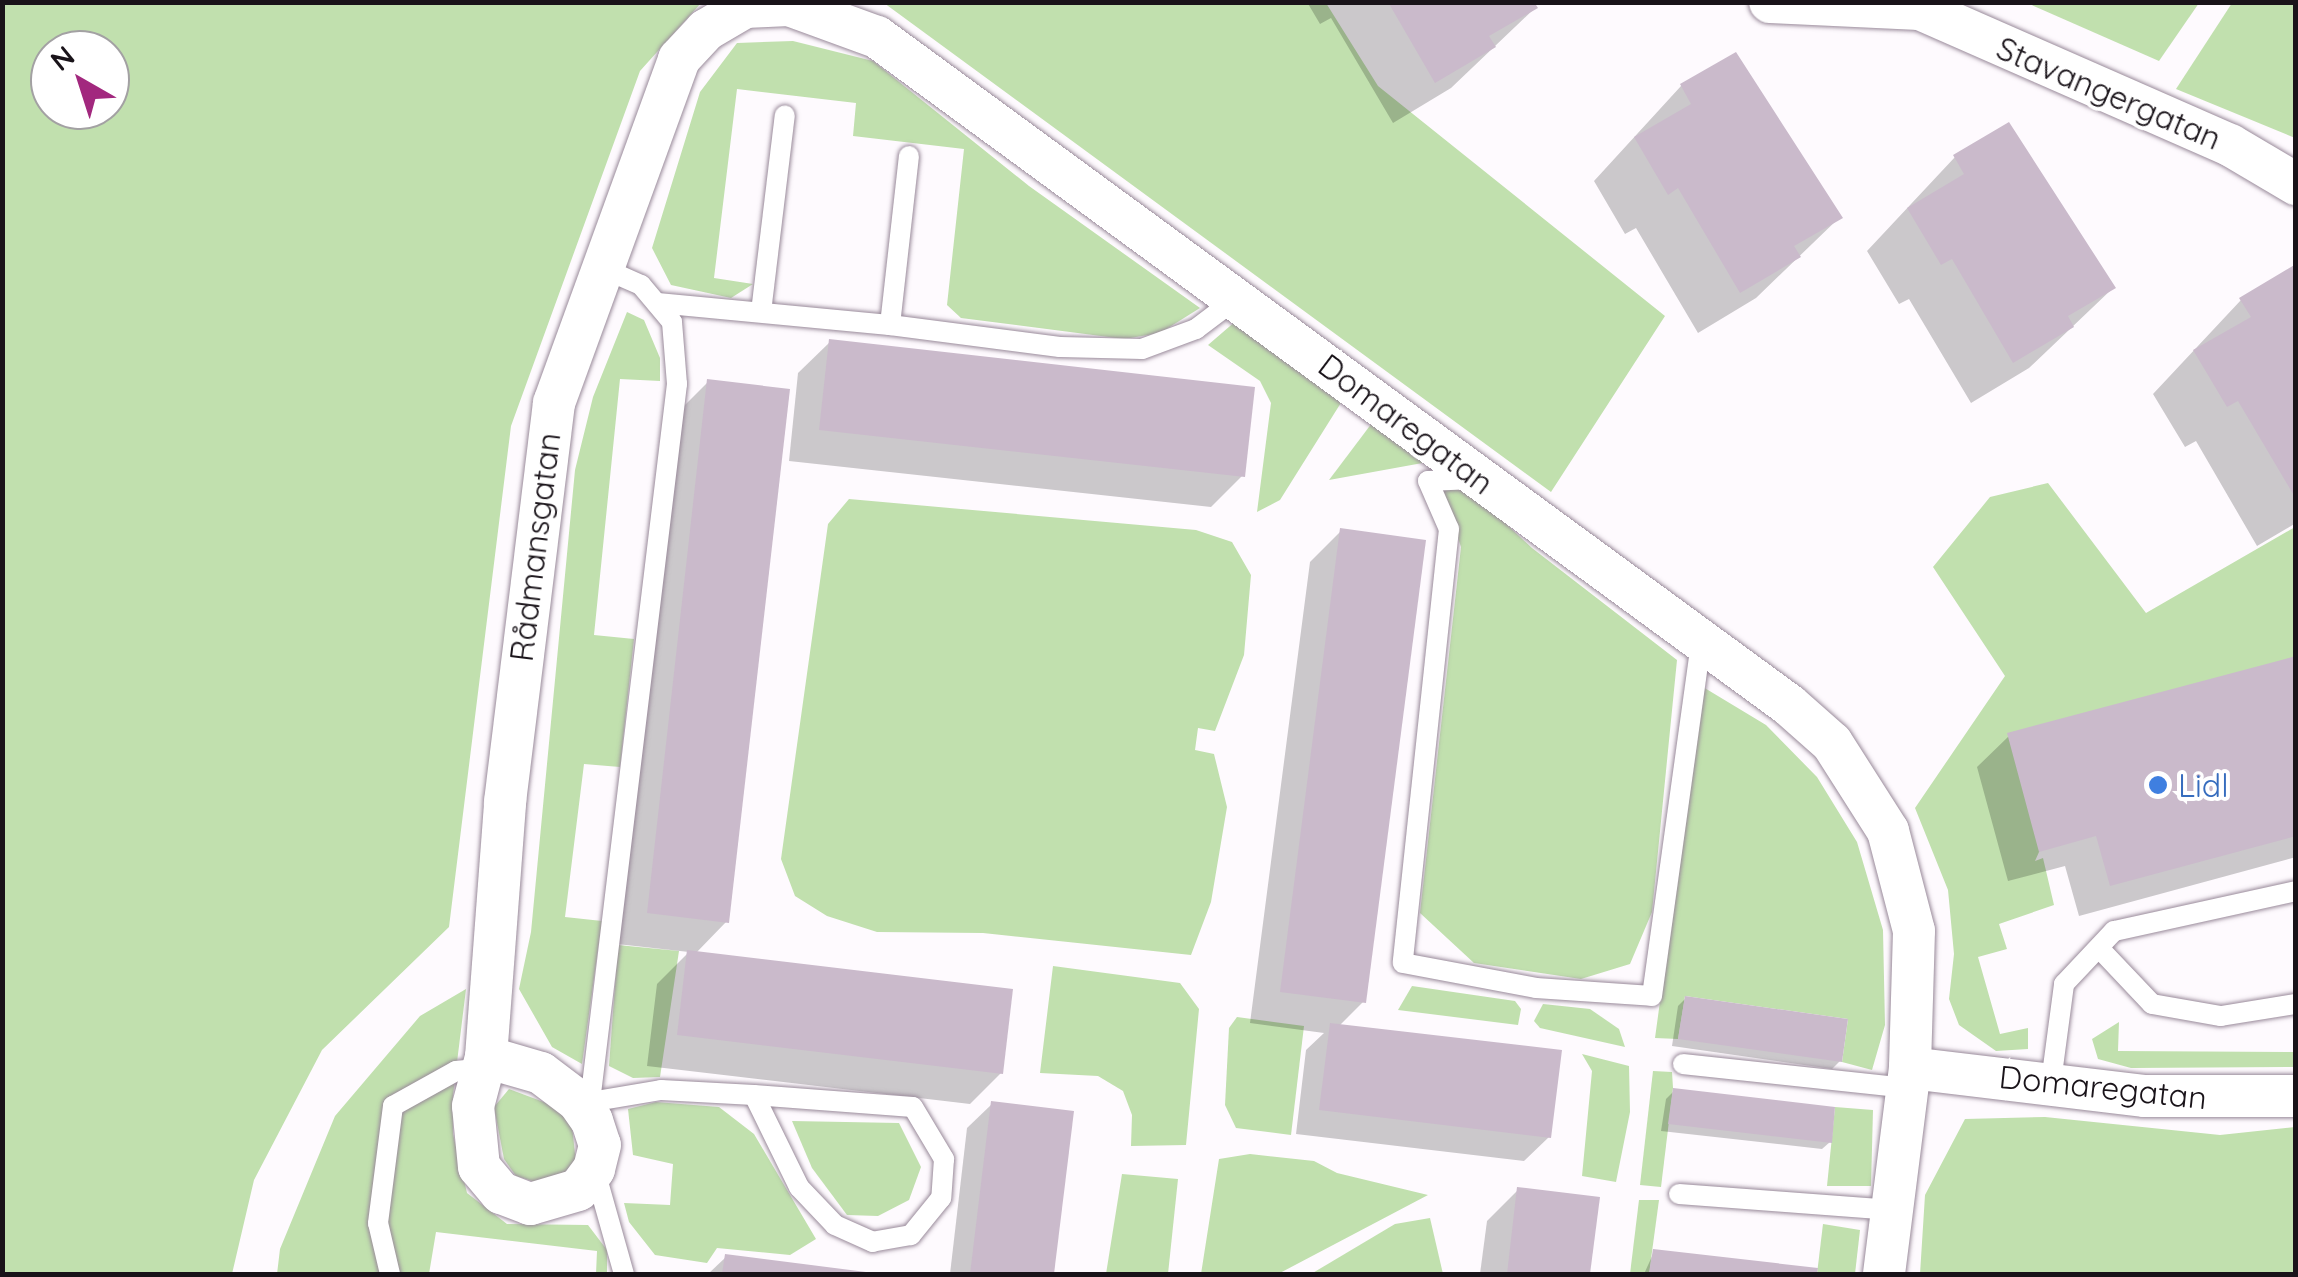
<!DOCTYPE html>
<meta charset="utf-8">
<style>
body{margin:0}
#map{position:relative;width:2298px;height:1277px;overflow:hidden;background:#fefafe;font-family:Quicksand,sans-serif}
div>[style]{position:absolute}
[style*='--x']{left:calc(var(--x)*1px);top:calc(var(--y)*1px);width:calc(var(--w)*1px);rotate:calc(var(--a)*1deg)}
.green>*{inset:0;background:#c1e0ae}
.shadow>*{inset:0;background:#0003}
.building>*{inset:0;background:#cabacb}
.roads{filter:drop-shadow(0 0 2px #998a9a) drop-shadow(0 0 2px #998a9a)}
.service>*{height:20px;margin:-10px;padding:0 10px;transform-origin:10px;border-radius:10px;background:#fff}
.minor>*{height:42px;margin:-21px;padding:0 21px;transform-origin:21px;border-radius:21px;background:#fff}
.dots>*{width:28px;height:28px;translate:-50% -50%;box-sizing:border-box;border:5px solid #fff;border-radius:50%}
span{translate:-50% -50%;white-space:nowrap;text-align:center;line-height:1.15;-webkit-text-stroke:8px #fff;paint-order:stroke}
.street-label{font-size:32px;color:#191319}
.shop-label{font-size:32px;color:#366cbe}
.left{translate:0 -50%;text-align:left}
.frame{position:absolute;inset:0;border:5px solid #191319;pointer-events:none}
.north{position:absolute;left:30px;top:30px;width:100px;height:100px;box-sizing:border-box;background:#fff;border:2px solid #a3a1a3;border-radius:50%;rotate:321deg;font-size:28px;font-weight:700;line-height:40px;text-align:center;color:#191319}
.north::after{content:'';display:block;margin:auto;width:35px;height:45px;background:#a2287e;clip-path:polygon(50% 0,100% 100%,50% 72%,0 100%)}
</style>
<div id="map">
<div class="green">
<div style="clip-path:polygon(evenodd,2px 3px,701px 3px,640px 71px,511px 426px,449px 927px,322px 1050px,254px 1180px,232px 1274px,3px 1274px,2px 3px,50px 50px,110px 50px,110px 110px,50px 110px,50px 50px)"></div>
<div style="clip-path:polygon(884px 3px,1326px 3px,1378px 86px,1665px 316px,1551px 492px)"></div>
<div style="clip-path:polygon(2027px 3px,2199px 3px,2159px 61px)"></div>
<div style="clip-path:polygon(2232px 3px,2295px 3px,2295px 138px,2176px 89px)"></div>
<div style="clip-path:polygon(793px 41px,873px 61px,1029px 186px,1200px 308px,1160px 333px,1124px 339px,961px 318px,947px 305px,964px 149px,853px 136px,856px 103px,737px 89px,714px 278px,753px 284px,731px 298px,671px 285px,652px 248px,700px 92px,737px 43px)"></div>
<div style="clip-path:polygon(627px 312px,644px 320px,660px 358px,660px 381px,620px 379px,594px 635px,634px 639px,620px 767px,584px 764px,565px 917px,602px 921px,582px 1064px,552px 1047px,519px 989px,531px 932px,575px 470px,593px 397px)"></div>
<div style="clip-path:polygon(1237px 320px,1344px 398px,1280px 500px,1257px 512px,1271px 403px,1260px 381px,1208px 345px)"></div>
<div style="clip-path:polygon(1375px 419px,1428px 462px,1329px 480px)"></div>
<div style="clip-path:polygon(1461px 482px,1532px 548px,1677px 660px,1652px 912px,1630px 964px,1581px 979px,1474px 963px,1420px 913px,1461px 547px,1442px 489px)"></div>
<div style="clip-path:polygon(2048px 483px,2146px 613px,2295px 527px,2295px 656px,2039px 852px,2035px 861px,2043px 858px,2054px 905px,1999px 924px,2007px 949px,1978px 957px,2000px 1034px,2028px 1028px,2028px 1049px,1996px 1051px,1959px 1025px,1949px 999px,1954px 954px,1948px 890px,1915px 808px,2005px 676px,1933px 567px,1990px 497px)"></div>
<div style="clip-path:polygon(849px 499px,1196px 530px,1232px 542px,1251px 575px,1244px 655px,1215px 731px,1198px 728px,1195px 750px,1214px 754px,1227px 807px,1211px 902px,1191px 955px,983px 933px,877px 932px,827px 916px,795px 896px,781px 859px,828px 524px)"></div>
<div style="clip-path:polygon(1703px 687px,1766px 725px,1817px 777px,1857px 842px,1883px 930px,1885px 1025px,1872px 1070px,1842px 1062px,1848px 1019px,1685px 996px,1678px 1039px,1655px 1038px)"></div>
<div style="clip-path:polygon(618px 945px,679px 951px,660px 1077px,633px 1078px,609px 1066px)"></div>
<div style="clip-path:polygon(1053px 966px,1180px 983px,1199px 1009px,1186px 1145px,1131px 1146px,1132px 1115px,1123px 1091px,1098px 1076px,1040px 1073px)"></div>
<div style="clip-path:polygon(1412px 986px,1515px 1001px,1521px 1009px,1518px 1025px,1398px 1010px)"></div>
<div style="clip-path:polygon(466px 989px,453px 1095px,453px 1134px,467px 1193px,507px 1224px,588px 1225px,607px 1250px,607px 1274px,596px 1274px,597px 1251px,436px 1232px,429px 1274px,277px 1274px,280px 1249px,335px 1116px,420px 1016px)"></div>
<div style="clip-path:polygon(1543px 1004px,1590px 1009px,1619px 1029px,1625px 1047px,1540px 1028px,1534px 1021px)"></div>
<div style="clip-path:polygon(1237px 1017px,1304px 1026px,1291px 1135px,1236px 1128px,1225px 1105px,1229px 1028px)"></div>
<div style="clip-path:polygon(2119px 1022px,2118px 1051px,2295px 1052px,2295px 1067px,2131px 1068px,2098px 1059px,2092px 1039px)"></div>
<div style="clip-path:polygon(1582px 1054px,1629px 1066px,1630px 1112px,1616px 1182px,1582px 1176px,1592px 1071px)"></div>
<div style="clip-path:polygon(1653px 1071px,1672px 1072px,1673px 1088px,1661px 1187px,1640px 1185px)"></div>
<div style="clip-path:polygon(509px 1089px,557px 1107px,572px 1126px,576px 1163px,561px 1179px,539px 1183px,516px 1176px,504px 1159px,494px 1107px)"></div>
<div style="clip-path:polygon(656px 1102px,719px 1107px,754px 1134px,816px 1239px,790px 1255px,717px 1248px,707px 1263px,655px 1255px,629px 1222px,624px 1203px,670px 1205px,673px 1164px,633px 1155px,628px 1109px)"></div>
<div style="clip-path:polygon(1835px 1107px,1873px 1110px,1871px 1186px,1827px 1186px)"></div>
<div style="clip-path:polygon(2045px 1117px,2220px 1135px,2295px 1127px,2295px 1274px,1920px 1274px,1925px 1195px,1965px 1119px)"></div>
<div style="clip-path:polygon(792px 1121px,899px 1123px,921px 1167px,909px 1200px,878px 1216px,847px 1215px,812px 1168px)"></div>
<div style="clip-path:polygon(1250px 1154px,1314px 1161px,1337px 1173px,1428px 1195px,1278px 1274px,1201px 1274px,1219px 1159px)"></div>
<div style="clip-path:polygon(1122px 1174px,1178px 1179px,1168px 1274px,1106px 1274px)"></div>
<div style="clip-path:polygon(1639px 1200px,1659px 1200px,1649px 1274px,1630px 1274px)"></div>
<div style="clip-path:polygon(1430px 1218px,1443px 1274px,1311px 1274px,1395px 1224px)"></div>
<div style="clip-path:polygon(1823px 1224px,1860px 1230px,1855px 1274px,1817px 1274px)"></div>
</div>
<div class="shadow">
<div style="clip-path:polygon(1307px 2px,1531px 2px,1535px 8px,1451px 88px,1393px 123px,1331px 18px,1320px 24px)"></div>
<div style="clip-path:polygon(1735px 55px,1840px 217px,1756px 298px,1698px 333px,1636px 228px,1625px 234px,1594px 181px,1681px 86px)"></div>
<div style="clip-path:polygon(1955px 157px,2113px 288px,2029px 368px,1971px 403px,1909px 299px,1899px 304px,1867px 251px)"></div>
<div style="clip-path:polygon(2296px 269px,2296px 523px,2257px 546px,2196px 441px,2185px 447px,2153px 394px,2241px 300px)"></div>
<div style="clip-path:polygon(830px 342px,1242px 476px,1211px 507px,789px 461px,798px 373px)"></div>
<div style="clip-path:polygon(708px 382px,727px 921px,695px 954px,1001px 1073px,970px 1104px,647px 1066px,657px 984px,689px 952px,617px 944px,677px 413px)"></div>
<div style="clip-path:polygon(1341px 531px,1363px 1002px,1339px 1026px,1549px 1137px,1524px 1161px,1296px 1134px,1306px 1050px,1324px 1033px,1250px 1023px,1310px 562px)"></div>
<div style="clip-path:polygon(2296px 659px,2296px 857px,2079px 916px,2065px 866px,2008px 881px,1977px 767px,2009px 736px)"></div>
<div style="clip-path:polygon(1686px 998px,1840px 1061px,1832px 1069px,1672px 1046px,1678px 1006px)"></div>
<div style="clip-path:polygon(1674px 1091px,1830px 1142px,1822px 1149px,1661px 1131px,1666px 1099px)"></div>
<div style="clip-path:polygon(992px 1104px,1071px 1113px,1051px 1274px,950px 1274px,967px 1128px)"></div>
<div style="clip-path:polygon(1518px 1190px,1597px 1199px,1588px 1274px,1480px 1274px,1487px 1221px)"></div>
<div style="clip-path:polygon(1654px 1252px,1815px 1270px,1644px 1274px)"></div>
<div style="clip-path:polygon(726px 1257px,865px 1274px,708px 1274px)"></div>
</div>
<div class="building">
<div style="clip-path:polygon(1388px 2px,1534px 2px,1538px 8px,1489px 36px,1496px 47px,1435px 83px)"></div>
<div style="clip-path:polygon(1736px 52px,1843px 218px,1794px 246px,1801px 257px,1740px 293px,1678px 188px,1668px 195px,1634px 137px,1691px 104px,1680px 84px)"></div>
<div style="clip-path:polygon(2009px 122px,2116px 288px,2068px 316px,2074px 327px,2013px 363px,1952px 259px,1941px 265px,1907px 208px,1964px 174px,1953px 155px)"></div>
<div style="clip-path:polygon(2296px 264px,2296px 499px,2238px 401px,2227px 407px,2193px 350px,2251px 317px,2239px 298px)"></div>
<div style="clip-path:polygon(829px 339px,1255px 387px,1245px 477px,819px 430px)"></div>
<div style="clip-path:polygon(707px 379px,790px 389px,729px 923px,647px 913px)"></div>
<div style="clip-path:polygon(1340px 528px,1426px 540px,1366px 1003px,1280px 992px)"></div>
<div style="clip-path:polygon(2296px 656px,2296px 836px,2110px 886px,2096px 836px,2039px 852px,2007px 733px)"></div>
<div style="clip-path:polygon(687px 950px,1013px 989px,1003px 1074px,677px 1035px)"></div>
<div style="clip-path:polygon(1685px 996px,1848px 1019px,1842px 1062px,1678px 1039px)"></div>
<div style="clip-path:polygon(1330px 1023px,1562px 1050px,1551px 1138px,1319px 1110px)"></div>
<div style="clip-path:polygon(1673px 1088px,1835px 1107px,1832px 1143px,1668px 1124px)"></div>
<div style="clip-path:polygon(991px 1101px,1074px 1111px,1054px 1274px,970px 1274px)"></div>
<div style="clip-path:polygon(1517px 1187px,1600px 1197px,1590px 1274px,1507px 1274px)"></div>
<div style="clip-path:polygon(1653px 1249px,1818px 1268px,1817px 1274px,1649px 1274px)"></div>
<div style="clip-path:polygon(725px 1254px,866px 1272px,866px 1274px,722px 1274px)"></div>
</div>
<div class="roads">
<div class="service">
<div style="--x:600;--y:267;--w:45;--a:23.7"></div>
<div style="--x:641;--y:285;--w:48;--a:50"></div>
<div style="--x:672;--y:322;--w:62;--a:85.4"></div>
<div style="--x:677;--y:384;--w:723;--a:96.91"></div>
<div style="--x:590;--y:1102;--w:72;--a:-9.6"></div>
<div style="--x:661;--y:1090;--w:93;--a:3.1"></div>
<div style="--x:754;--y:1095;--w:159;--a:4.3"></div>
<div style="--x:913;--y:1107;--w:61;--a:59.2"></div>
<div style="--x:944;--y:1159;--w:39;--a:94"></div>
<div style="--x:941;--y:1198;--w:48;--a:129"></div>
<div style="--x:911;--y:1235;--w:39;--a:170"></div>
<div style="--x:873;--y:1242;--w:42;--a:-155.9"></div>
<div style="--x:835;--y:1225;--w:52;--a:-133.5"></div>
<div style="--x:799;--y:1187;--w:102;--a:-116.1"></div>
<div style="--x:657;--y:303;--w:234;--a:5.4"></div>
<div style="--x:890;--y:325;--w:170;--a:-83.6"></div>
<div style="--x:761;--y:312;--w:198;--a:-83.1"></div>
<div style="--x:890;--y:325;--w:171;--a:7.4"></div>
<div style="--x:1060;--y:347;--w:82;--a:1.4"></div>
<div style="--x:1142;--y:349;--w:58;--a:-20.3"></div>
<div style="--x:1196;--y:329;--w:51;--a:-37.1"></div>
<div style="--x:1473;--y:479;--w:45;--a:177.5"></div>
<div style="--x:1428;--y:481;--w:52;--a:66.4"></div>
<div style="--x:1449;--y:529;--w:436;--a:96.1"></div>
<div style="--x:1403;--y:963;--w:135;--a:10.6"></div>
<div style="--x:1536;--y:988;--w:116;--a:3.9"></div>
<div style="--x:1652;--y:996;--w:357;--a:-82.1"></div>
<div style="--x:2099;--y:948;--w:77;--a:46.6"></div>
<div style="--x:2152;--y:1004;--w:70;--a:9.9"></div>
<div style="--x:2221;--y:1016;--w:76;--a:-9.1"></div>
<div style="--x:1683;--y:1064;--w:226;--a:6.1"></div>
<div style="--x:2051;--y:1082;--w:99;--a:-82.4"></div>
<div style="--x:2064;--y:984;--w:73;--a:-46.7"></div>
<div style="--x:2114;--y:931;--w:186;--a:-12.4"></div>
<div style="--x:595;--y:1171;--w:107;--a:74.3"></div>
<div style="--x:1679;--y:1194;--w:214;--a:4.3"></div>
<div style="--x:390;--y:1274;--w:52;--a:-103.2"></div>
<div style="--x:378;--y:1223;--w:118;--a:-82.7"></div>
<div style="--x:393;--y:1106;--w:72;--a:-29.1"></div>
<div style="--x:456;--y:1071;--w:28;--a:-6"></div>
</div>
<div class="minor">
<div style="--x:1770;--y:2;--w:150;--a:2.7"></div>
<div style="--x:1920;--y:9;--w:339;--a:23.7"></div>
<div style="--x:2230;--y:145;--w:77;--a:30.6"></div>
<div style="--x:486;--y:1057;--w:57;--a:16.2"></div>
<div style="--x:541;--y:1073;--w:46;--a:37.1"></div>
<div style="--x:578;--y:1101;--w:24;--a:55"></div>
<div style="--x:592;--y:1121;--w:25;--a:72"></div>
<div style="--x:600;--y:1145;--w:25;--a:104"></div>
<div style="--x:594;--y:1169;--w:26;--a:127"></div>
<div style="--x:578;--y:1190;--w:50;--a:163.7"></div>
<div style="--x:530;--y:1204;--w:31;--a:-159"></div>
<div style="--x:501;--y:1193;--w:34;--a:-130"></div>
<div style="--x:479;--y:1167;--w:61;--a:-95.6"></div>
<div style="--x:473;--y:1106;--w:51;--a:-75.1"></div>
<div style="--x:486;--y:1057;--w:256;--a:-85.7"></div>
<div style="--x:505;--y:802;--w:402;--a:-83"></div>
<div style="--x:554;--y:403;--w:366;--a:-70"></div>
<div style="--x:679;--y:59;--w:40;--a:-47"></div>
<div style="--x:706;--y:30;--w:45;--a:-30.5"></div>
<div style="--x:745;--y:7;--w:44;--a:-2.6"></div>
<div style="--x:789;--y:5;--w:94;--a:20"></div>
<div style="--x:877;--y:37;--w:1130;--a:36.22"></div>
<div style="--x:1789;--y:705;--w:57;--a:41.5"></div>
<div style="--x:1832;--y:743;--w:104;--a:57.5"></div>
<div style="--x:1888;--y:831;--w:103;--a:75.4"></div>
<div style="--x:1914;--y:931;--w:137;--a:91.7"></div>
<div style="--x:1910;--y:1068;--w:208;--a:97.2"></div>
<div style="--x:1910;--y:1068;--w:237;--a:6.8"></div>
<div style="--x:2145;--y:1096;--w:151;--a:0"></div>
</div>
</div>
<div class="dots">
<div style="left:2158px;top:785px;background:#3f7fe0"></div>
</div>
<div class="street-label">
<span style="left:2109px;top:93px;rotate:23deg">Stavangergatan</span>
<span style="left:1406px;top:424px;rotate:37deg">Domaregatan</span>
<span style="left:535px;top:547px;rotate:-83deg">Rådmansgatan</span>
<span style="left:2103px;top:1087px;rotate:6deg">Domaregatan</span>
</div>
<div class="shop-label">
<span class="left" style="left:2178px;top:785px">Lidl</span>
</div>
<div class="frame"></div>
<div class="north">N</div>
</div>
